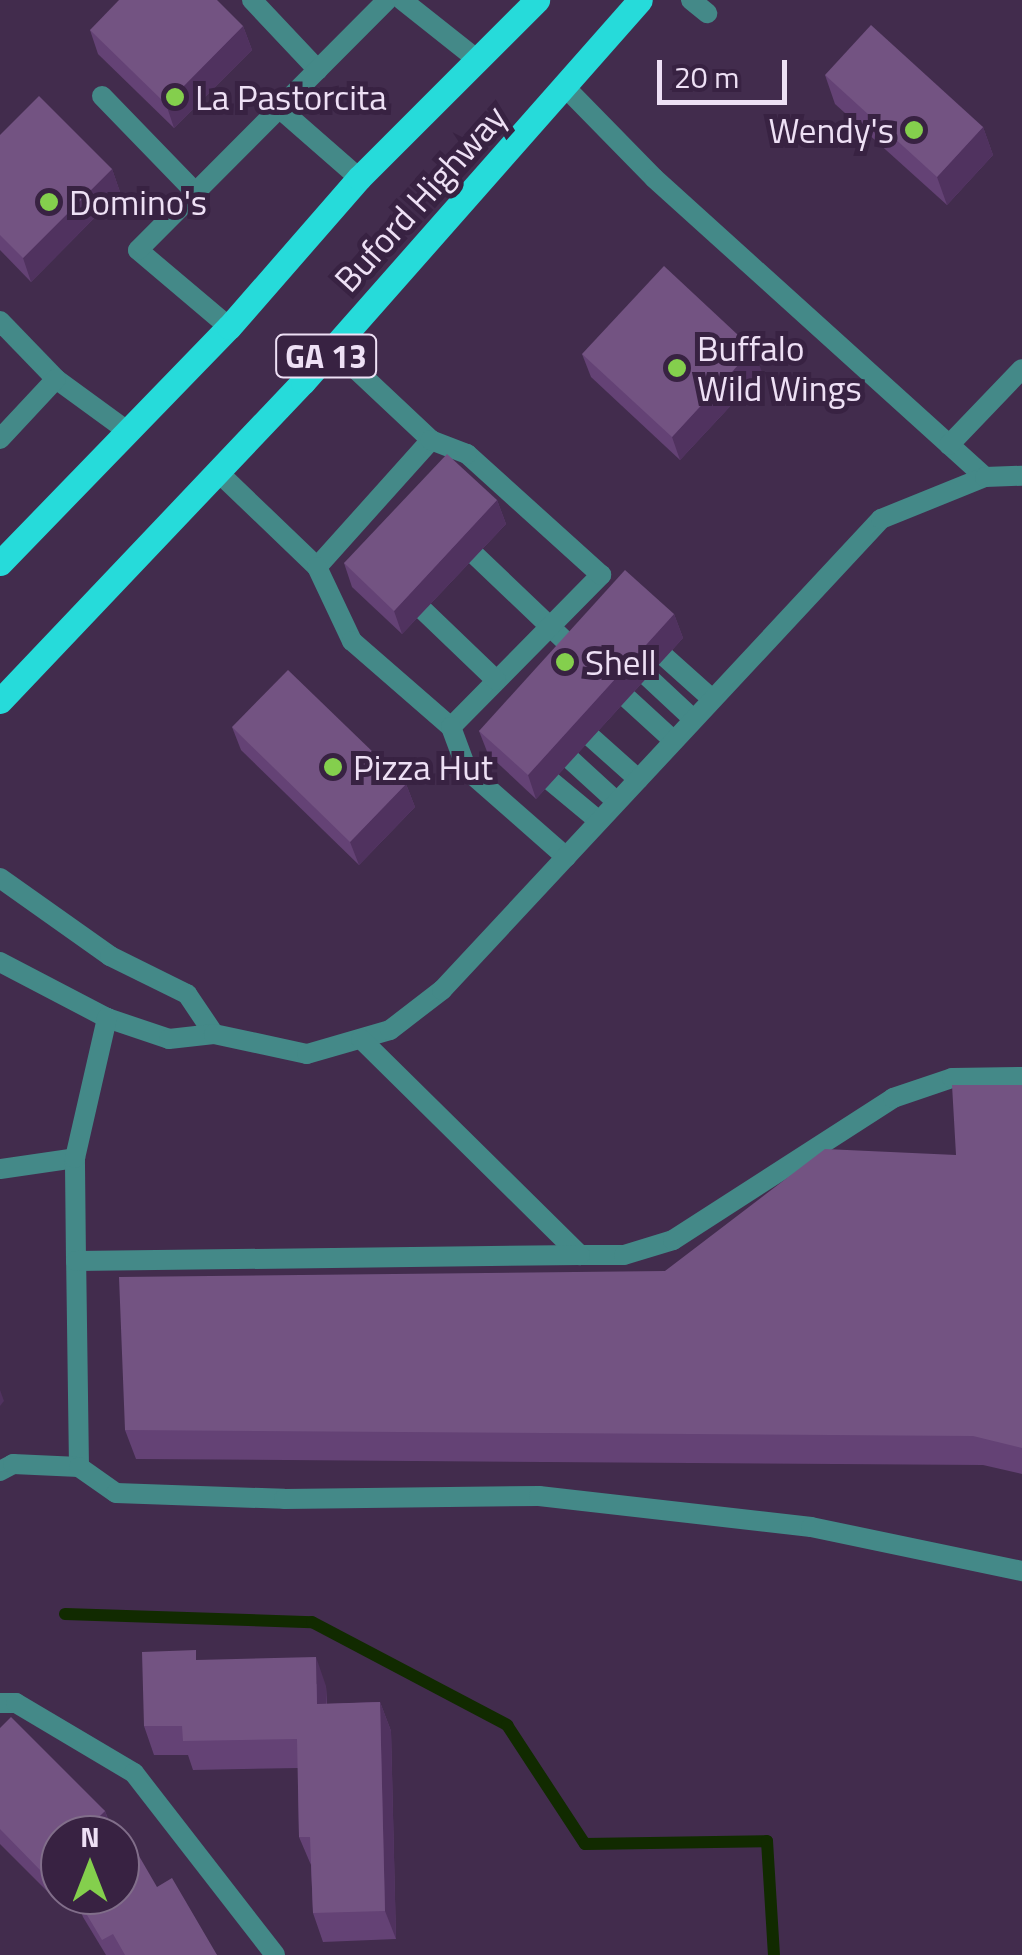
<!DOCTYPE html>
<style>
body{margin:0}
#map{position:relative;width:1022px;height:1955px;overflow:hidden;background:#422c4d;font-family:"Titillium Web",sans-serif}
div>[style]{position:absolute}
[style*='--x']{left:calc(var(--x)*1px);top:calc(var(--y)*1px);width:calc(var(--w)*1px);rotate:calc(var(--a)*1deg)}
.stream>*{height:12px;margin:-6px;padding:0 6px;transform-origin:6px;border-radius:6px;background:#112a00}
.service>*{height:20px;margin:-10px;padding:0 10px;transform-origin:10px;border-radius:10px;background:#448988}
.primary>*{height:25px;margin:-12.5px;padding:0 12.5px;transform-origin:12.5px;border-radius:12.5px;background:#26dbda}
.wall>*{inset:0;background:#644275}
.shaded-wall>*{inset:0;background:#50325f}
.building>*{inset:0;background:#735382}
.dots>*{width:28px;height:28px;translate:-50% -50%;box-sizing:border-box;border:5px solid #382242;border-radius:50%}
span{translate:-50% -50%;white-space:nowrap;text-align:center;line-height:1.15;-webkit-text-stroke:10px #382242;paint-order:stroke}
.shield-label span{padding:2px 8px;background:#382242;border:2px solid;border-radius:8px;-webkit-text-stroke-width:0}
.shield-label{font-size:32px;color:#eee0f5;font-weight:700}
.poi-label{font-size:35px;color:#eee0f5}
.left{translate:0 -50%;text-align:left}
.right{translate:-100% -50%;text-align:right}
.street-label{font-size:35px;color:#eee0f5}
.north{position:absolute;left:40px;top:1815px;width:100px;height:100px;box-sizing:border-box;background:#382242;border:2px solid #816e8a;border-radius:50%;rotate:0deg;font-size:28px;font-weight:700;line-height:40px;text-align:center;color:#eee0f5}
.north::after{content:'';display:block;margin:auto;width:35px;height:45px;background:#84cf4d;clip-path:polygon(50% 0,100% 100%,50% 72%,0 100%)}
.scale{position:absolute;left:657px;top:60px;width:130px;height:45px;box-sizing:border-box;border:5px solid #eee0f5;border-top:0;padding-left:12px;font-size:30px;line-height:35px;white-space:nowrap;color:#eee0f5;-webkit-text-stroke:8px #382242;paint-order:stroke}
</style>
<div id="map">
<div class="stream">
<div style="--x:65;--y:1614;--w:247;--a:1.9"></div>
<div style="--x:312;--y:1622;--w:221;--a:27.8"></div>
<div style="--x:507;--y:1725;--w:142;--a:56.8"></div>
<div style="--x:585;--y:1844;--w:182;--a:-0.9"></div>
<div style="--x:767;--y:1841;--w:114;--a:86.5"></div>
</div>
<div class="service">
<div style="--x:252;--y:0;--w:96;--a:46.7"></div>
<div style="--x:402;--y:0;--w:98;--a:38.4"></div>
<div style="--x:691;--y:0;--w:21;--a:39"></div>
<div style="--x:565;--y:87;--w:127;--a:45.6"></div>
<div style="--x:654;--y:178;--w:446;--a:42.1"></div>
<div style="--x:102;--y:96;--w:134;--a:45.9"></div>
<div style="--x:279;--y:108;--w:106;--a:41.2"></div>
<div style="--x:0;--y:321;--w:81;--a:46"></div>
<div style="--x:56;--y:379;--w:87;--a:36.1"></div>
<div style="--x:229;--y:327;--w:119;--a:-139.8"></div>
<div style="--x:138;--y:250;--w:353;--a:-45.1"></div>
<div style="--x:0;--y:439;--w:82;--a:-47"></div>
<div style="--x:949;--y:445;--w:105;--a:-46.2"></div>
<div style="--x:217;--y:471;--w:139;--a:43.8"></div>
<div style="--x:317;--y:567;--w:171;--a:-48.1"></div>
<div style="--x:431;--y:440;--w:134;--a:-136.8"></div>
<div style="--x:476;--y:556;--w:142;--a:43.6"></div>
<div style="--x:317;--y:567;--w:82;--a:64.7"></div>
<div style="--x:352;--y:641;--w:131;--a:41"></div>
<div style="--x:451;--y:727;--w:214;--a:-45.4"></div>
<div style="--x:601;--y:575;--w:181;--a:-137.9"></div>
<div style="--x:467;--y:454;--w:39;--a:-159"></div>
<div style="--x:424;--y:611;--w:100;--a:43.8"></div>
<div style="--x:665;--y:657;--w:63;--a:41.8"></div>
<div style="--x:648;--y:677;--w:62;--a:43"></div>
<div style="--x:628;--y:699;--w:62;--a:42.4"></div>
<div style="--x:451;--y:727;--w:46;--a:69.6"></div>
<div style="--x:467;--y:770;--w:132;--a:41.3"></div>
<div style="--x:592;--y:738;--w:62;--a:41.7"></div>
<div style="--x:571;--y:760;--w:62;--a:42.4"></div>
<div style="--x:552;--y:782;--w:61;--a:39.7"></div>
<div style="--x:0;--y:878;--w:135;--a:35.3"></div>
<div style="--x:110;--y:956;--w:86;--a:26.3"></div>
<div style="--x:187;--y:994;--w:48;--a:56"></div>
<div style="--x:0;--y:962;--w:121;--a:27.6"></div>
<div style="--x:107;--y:1018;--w:65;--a:18.7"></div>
<div style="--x:169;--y:1039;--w:45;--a:-6.3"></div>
<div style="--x:214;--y:1034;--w:95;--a:12.1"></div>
<div style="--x:307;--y:1054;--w:86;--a:-16.1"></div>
<div style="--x:390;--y:1030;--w:66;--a:-37.6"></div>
<div style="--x:442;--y:990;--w:644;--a:-47.01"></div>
<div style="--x:881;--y:519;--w:112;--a:-22"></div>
<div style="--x:985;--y:477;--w:37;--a:-2"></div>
<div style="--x:361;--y:1039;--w:308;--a:44.6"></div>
<div style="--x:580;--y:1255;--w:44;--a:0"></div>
<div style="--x:624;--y:1255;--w:51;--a:-17"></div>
<div style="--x:673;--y:1240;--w:262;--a:-32.8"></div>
<div style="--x:893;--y:1098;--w:62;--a:-18.7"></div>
<div style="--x:952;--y:1078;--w:70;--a:-0.8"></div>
<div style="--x:0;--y:1169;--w:76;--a:-8.3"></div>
<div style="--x:76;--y:1261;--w:103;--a:-90.6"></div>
<div style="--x:75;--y:1158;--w:144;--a:-77.1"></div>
<div style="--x:79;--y:1467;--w:206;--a:-90.8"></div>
<div style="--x:76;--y:1261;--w:504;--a:-0.68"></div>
<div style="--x:0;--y:1471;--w:15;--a:-28"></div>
<div style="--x:13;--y:1464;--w:66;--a:2.6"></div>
<div style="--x:79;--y:1467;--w:45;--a:35.1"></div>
<div style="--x:116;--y:1493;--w:168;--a:2"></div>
<div style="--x:284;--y:1499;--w:255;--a:-0.7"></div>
<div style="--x:539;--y:1496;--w:274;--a:6.5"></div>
<div style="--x:811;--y:1527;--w:216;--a:11.8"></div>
<div style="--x:0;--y:1703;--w:16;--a:0"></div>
<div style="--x:16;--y:1703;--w:137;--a:30.7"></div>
<div style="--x:134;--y:1773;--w:230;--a:52.2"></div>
</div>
<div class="primary">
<div style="--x:0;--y:563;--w:329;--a:-45.9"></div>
<div style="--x:229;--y:327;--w:198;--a:-48.9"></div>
<div style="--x:359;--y:178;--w:252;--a:-45"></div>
<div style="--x:0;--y:701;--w:440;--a:-46.5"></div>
<div style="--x:303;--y:382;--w:509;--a:-48.58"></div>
</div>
<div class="wall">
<div style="clip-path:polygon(243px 26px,252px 50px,174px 128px,98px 54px,90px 30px)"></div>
<div style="clip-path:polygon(825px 75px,983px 127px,993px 155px,947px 205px,835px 104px)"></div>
<div style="clip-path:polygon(0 135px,112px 169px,120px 192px,31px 282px,0 250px)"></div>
<div style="clip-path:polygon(582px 354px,762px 372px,680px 460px,591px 377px)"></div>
<div style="clip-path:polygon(497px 500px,506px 524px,402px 634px,352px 587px,344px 563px)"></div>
<div style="clip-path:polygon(674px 614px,683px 638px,536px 799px,488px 754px,479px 731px)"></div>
<div style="clip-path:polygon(232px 727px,406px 784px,415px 807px,359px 865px,241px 750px)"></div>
<div style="clip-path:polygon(1022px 1085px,1022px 1474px,983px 1465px,136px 1459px,125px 1430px,665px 1271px,956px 1155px)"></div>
<div style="clip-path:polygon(200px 1660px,326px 1686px,327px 1704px,380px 1702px,391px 1731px,396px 1939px,323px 1942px,313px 1913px,311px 1865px,299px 1837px,298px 1768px,193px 1770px,188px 1755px,154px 1755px,144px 1726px)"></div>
<div style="clip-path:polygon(0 1728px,105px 1811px,114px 1834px,60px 1835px,60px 1886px,51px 1895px,0 1844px)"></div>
<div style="clip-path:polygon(157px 1887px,217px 1955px,106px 1955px,83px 1917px,75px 1895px)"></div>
</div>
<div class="shaded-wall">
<div style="clip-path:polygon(243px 26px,252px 50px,174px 128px,166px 104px)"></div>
<div style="clip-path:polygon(983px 127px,993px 155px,947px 205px,937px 177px)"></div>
<div style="clip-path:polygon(112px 169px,120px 192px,31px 282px,23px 258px)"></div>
<div style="clip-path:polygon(753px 349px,762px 372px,680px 460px,672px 437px)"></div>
<div style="clip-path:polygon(497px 500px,506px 524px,402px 634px,394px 611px)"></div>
<div style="clip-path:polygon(674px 614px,683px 638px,536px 799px,528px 775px)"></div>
<div style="clip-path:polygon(406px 784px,415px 807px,359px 865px,350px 842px)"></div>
<div style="clip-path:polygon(0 1390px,4px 1401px,0 1406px)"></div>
<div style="clip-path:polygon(316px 1657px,326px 1686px,327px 1733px,317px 1704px)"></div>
<div style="clip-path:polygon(380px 1702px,391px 1731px,396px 1939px,385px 1911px)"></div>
<div style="clip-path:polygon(105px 1811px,113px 1835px,80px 1835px)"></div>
<div style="clip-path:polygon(60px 1855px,60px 1886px,51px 1895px,42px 1872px)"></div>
</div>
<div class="building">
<div style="clip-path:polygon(119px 0,217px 0,243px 26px,166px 104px,90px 30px)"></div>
<div style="clip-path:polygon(871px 25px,983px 127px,937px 177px,825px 75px)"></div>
<div style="clip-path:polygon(39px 96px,112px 169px,23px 258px,0 235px,0 135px)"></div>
<div style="clip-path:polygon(664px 266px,753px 349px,672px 437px,582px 354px)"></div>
<div style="clip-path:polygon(447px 454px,497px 500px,394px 611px,344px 563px)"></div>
<div style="clip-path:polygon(625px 570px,674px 614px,528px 775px,479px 731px)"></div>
<div style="clip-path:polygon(288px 670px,406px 784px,350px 842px,232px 727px)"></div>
<div style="clip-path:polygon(952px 1085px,1022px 1085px,1022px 1448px,973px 1436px,125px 1430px,119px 1277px,665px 1271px,825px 1149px,956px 1155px)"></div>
<div style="clip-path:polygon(196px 1650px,196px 1660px,316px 1657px,317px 1704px,380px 1702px,385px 1911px,313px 1913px,310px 1837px,299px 1837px,297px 1739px,183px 1741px,182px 1726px,144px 1726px,142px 1652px)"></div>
<div style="clip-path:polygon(11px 1717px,105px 1811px,80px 1835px,60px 1835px,60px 1855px,42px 1872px,0 1829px,0 1728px)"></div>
<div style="clip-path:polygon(139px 1856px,157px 1887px,172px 1878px,217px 1955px,125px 1955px,113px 1934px,102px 1940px,75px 1895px,120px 1895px,120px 1867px)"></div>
</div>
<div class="dots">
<div style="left:175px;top:97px;background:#84cf4d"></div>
<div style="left:914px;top:130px;background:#84cf4d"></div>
<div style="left:49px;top:202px;background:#84cf4d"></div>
<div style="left:677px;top:368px;background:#84cf4d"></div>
<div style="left:565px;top:662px;background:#84cf4d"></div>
<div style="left:333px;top:767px;background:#84cf4d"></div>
</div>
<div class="shield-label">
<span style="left:326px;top:356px">GA 13</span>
</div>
<div class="poi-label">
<span class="left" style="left:195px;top:97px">La Pastorcita</span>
<span class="right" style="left:894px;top:130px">Wendy's</span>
<span class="left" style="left:69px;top:202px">Domino's</span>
<span class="left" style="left:697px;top:368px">Buffalo<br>Wild Wings</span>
<span class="left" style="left:585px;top:662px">Shell</span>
<span class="left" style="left:353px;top:767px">Pizza Hut</span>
</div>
<div class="street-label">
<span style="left:420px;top:198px;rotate:-48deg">Buford Highway</span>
</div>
<div class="north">N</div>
<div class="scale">20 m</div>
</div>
